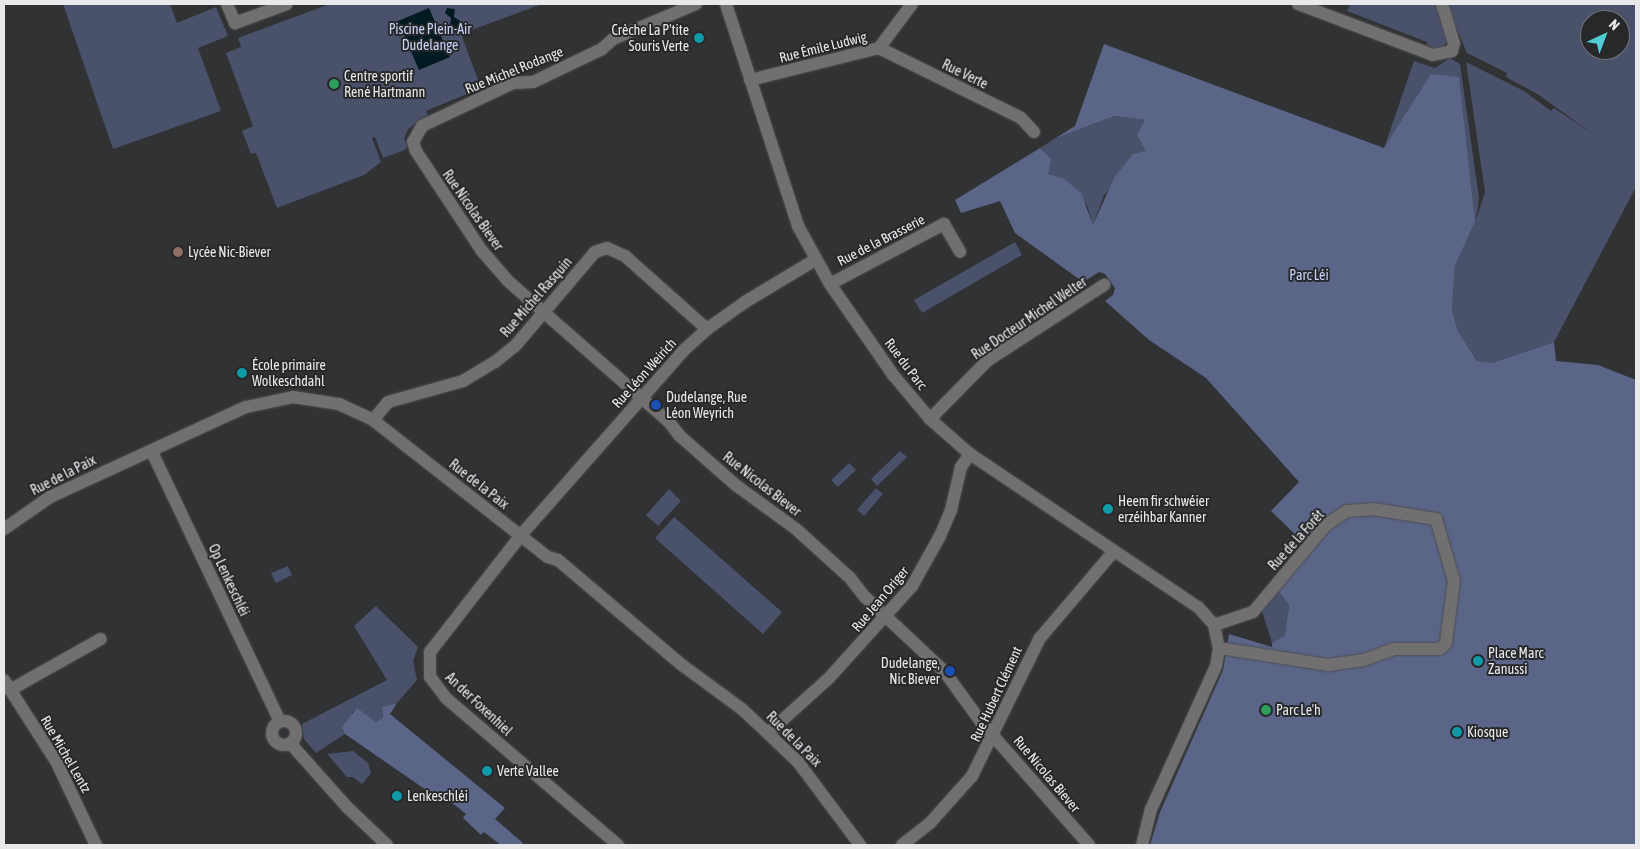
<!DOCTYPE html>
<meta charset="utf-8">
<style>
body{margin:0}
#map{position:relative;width:1640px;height:849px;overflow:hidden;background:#313234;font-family:"Asap Condensed",sans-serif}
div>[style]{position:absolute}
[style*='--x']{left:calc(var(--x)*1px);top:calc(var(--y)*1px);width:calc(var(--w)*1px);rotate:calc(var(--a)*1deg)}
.green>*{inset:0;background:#49516b}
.forest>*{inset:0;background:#5a6588}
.water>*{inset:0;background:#021a21}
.roads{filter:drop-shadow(0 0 1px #4e4f51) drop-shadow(0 0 1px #4e4f51)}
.street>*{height:12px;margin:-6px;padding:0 6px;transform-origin:6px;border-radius:6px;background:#716f6f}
.street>.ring{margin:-6px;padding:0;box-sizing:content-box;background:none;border:12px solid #716f6f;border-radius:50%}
.dots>*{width:14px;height:14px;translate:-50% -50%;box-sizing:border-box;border:2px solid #27282a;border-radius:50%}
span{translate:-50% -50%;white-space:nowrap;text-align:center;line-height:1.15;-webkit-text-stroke:4px #27282a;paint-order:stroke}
.park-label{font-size:14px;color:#c8d4f8}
.poi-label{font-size:14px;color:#e9e9eb}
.right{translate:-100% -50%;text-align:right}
.left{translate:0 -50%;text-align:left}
.street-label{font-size:14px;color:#e9e9eb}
.frame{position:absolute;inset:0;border:5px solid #e9e9eb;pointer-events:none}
.north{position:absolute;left:1580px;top:10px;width:50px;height:50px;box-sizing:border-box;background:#27282a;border:1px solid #757577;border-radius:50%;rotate:43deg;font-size:14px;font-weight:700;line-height:20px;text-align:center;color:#e9e9eb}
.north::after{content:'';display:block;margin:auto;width:18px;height:22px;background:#51ccd4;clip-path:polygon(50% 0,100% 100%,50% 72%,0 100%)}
</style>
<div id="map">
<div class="green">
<div style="clip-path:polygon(63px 4px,170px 4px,177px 23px,216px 7px,228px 36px,198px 48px,221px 111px,113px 149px)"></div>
<div style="clip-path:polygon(330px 4px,542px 4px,461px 34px,481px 88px,426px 111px,428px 116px,409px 128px,404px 138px,407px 146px,405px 150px,383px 158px,375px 137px,372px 138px,381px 162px,364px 175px,277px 208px,256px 153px,251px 154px,242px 131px,253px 126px,226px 53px,241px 47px,238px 38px)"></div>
<div style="clip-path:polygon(1350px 4px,1438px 4px,1448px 38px,1445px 45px,1436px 49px,1427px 45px,1427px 42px,1347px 11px)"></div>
<div style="clip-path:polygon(evenodd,1446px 4px,1636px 4px,1636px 187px,1554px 342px,1492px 363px,1477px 361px,1458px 331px,1452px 310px,1455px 266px,1475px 222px,1384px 148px,1414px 61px,1435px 68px,1450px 58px,1460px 64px,1479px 198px,1476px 220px,1485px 192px,1466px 62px,1524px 91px,1551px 111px,1554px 108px,1594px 135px,1539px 95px,1506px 77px,1507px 73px,1467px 53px,1446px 4px,1590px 20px,1620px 20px,1620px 50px,1590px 50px,1590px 20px)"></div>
<div style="clip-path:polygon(1115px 116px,1146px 120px,1146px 151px,1104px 195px,1093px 226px,1087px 205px,1063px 178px,1048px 174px,1040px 148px,1054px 139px)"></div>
<div style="clip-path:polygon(1015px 242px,1022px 255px,922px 313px,914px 300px)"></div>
<div style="clip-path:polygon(900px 451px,907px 457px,877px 486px,871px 479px)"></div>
<div style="clip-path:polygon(849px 463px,856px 470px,838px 487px,831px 480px)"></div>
<div style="clip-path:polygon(876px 488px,883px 494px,864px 516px,857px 510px)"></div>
<div style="clip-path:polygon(669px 489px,681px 501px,658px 526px,646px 515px)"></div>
<div style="clip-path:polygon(674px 517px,782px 612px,763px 634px,655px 538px)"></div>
<div style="clip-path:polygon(288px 566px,292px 575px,276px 583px,271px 573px)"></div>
<div style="clip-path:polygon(1274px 586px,1289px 605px,1285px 635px,1272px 643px,1262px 611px)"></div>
<div style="clip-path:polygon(376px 606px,418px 647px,413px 661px,417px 680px,397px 703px,382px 707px,383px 718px,376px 722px,353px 711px,350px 721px,343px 727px,345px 734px,316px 753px,304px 739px,302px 724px,387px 680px,354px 626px)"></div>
<div style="clip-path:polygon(353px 751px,368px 763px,371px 773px,362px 784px,353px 777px,347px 777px,327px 754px)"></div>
</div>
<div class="forest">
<div style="clip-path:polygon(1104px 44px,1384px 148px,1431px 74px,1459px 77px,1475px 222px,1455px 266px,1452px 310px,1458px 331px,1477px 361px,1492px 363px,1554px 342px,1556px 361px,1598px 365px,1636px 380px,1636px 845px,1150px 845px,1160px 812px,1223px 670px,1229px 634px,1272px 647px,1272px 643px,1285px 635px,1289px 605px,1274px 586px,1307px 546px,1271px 511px,1299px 482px,1206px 378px,1149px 340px,1105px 301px,1113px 295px,1115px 288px,1105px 274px,1099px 272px,1083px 282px,1015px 233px,1000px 201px,961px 213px,955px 200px,1040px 148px,1051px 159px,1048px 174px,1063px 178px,1081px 193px,1093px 225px,1114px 178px,1133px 154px,1146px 151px,1137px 135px,1145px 120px,1115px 116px,1054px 139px,1075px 126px)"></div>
<div style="clip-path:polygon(397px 703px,390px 714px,505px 808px,495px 819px,523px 843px,521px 845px,501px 845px,484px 832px,481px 835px,463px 818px,466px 814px,445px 797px,442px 801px,345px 734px,342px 727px,357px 708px,376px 722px,383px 718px,382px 707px)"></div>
</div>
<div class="water">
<div style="clip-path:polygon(429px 8px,450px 57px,419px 70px,398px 21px)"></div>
<div style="clip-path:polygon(447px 8px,455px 9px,454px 17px,460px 21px,458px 28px,450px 25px,451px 18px,445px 13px)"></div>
</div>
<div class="roads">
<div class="street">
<div style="--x:227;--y:4;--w:21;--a:67"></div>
<div style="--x:235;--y:23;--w:55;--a:-20.1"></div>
<div style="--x:696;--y:4;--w:90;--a:157.1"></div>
<div style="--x:613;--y:39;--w:15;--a:138"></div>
<div style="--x:602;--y:49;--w:76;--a:154.4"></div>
<div style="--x:533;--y:82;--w:20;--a:177"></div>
<div style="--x:513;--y:83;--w:101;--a:154.7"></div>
<div style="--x:422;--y:126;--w:18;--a:119"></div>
<div style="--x:413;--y:142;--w:9;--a:72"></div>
<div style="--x:416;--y:151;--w:120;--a:56.6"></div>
<div style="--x:482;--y:251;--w:40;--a:49"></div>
<div style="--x:508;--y:281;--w:214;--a:41.2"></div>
<div style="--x:669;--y:422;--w:18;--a:52"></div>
<div style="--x:680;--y:436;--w:76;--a:41.3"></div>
<div style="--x:737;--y:486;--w:73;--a:36.1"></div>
<div style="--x:796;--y:529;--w:73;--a:42.2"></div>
<div style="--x:850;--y:578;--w:24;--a:52"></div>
<div style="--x:865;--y:597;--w:108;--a:43.1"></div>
<div style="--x:944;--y:671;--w:63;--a:54"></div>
<div style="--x:981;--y:722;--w:164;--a:48.7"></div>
<div style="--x:726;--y:4;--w:233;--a:72"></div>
<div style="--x:798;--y:226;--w:66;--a:61.1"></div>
<div style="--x:830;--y:284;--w:112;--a:55.2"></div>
<div style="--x:894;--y:376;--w:56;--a:50.1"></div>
<div style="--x:930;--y:419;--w:53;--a:41.2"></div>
<div style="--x:970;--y:454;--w:275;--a:33.9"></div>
<div style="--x:1198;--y:607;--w:24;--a:48"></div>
<div style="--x:1214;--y:625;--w:24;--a:78"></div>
<div style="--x:1219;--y:648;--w:18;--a:99"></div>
<div style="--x:1216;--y:666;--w:157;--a:114.4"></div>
<div style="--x:1151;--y:809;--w:37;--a:104"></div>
<div style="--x:1298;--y:4;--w:144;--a:20.7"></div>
<div style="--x:1433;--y:55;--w:19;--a:-12"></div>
<div style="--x:1452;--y:51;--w:8;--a:-76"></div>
<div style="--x:1454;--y:43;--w:41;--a:-107.1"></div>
<div style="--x:879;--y:48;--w:158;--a:26.2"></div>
<div style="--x:1021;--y:118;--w:19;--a:47"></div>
<div style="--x:750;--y:80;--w:133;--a:-13.9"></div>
<div style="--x:879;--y:48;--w:55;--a:-53.1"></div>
<div style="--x:830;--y:284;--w:129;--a:-27.8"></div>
<div style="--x:944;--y:224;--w:32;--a:60"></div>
<div style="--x:930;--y:419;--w:81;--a:-45.5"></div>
<div style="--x:987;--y:361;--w:140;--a:-33"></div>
<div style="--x:373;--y:420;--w:23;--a:-50"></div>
<div style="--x:388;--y:402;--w:78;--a:-15.6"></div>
<div style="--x:463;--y:381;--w:37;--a:-31"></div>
<div style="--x:495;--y:362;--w:26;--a:-39"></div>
<div style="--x:515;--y:346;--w:123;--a:-49.6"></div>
<div style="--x:595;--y:252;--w:13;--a:-18"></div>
<div style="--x:607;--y:248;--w:20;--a:24"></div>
<div style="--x:625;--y:256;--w:110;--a:41.7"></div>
<div style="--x:152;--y:452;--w:298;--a:64.6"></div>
<div style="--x:4;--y:529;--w:56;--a:-34.8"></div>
<div style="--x:50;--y:497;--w:216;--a:-24.7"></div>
<div style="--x:246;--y:407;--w:48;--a:-12"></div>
<div style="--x:293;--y:397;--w:47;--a:8.7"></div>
<div style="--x:339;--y:404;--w:38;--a:25"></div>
<div style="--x:373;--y:420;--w:222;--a:38.1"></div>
<div style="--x:548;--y:557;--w:10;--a:17"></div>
<div style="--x:558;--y:560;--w:162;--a:40.3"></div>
<div style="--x:682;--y:665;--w:74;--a:36.3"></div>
<div style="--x:742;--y:709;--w:77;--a:43.4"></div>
<div style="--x:798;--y:762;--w:104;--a:53.2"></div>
<div style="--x:1214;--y:625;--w:41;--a:-18.4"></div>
<div style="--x:1253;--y:612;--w:114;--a:-50"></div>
<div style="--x:1326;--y:525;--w:25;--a:-34"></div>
<div style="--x:1347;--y:511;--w:26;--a:-4"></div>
<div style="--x:1373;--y:509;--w:64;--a:9"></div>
<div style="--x:1436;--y:519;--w:65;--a:73.8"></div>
<div style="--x:1454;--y:581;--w:63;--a:97.4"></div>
<div style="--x:1446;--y:643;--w:8;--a:135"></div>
<div style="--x:1440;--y:649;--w:46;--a:180"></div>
<div style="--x:1394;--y:649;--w:32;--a:160"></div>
<div style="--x:1364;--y:660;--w:36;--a:172"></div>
<div style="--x:1328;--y:665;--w:110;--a:-171.1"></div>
<div style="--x:4;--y:680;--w:98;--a:57.4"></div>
<div style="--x:57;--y:763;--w:91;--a:64.6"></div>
<div style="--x:10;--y:690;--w:104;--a:-29.3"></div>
<div class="ring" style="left:272px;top:721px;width:12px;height:12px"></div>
<div style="--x:768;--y:733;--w:82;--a:-42"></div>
<div style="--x:829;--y:678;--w:124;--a:-47.9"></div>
<div style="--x:912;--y:586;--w:57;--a:-60.8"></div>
<div style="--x:940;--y:536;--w:28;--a:-67"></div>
<div style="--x:951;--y:510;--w:44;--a:-76.9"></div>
<div style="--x:961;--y:467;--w:16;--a:-55"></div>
<div style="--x:290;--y:743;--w:86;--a:48.3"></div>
<div style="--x:347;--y:807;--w:55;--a:43.5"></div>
<div style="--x:618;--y:845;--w:226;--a:-139.5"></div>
<div style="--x:446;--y:698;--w:26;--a:-127"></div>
<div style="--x:430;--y:677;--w:25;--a:-90"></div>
<div style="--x:430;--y:652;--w:148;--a:-52.1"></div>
<div style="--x:521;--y:535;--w:247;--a:-48.6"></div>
<div style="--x:684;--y:350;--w:31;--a:-42"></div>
<div style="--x:707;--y:329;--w:47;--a:-35.4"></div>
<div style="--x:745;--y:302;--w:82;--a:-31"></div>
<div style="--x:902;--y:845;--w:36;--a:-38"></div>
<div style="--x:930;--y:823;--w:63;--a:-48.2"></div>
<div style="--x:972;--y:776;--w:154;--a:-63.8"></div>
<div style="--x:1040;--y:638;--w:114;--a:-49.6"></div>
</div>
</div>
<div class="dots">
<div style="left:699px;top:38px;background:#0f9aa8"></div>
<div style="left:334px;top:84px;background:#2e9e5b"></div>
<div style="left:178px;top:252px;background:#8d6e63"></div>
<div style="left:242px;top:373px;background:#0f9aa8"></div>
<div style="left:656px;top:405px;background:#1a4fb4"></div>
<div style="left:1108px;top:509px;background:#0f9aa8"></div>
<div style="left:1478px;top:661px;background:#0f9aa8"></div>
<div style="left:950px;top:671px;background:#1a4fb4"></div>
<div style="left:1266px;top:710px;background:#2e9e5b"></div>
<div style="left:1457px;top:732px;background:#0f9aa8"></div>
<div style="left:487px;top:771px;background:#0f9aa8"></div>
<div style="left:397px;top:796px;background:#0f9aa8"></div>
</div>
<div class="park-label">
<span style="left:430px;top:37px">Piscine Plein-Air<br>Dudelange</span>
<span style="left:1309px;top:275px">Parc Léi</span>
</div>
<div class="poi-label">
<span class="right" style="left:689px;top:38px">Crèche La P'tite<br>Souris Verte</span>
<span class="left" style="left:344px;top:84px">Centre sportif<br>René Hartmann</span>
<span class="left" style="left:188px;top:252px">Lycée Nic-Biever</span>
<span class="left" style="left:252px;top:373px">École primaire<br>Wolkeschdahl</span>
<span class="left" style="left:666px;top:405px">Dudelange, Rue<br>Léon Weyrich</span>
<span class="left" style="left:1118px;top:509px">Heem fir schwéier<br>erzéihbar Kanner</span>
<span class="left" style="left:1488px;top:661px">Place Marc<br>Zanussi</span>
<span class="right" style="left:940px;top:671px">Dudelange,<br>Nic Biever</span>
<span class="left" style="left:1276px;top:710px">Parc Le'h</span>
<span class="left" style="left:1467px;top:732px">Kiosque</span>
<span class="left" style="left:497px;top:771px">Verte Vallee</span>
<span class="left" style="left:407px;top:796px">Lenkeschléi</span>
</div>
<div class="street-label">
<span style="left:823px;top:47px;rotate:-14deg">Rue Émile Ludwig</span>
<span style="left:514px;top:70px;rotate:-22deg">Rue Michel Rodange</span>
<span style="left:965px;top:74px;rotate:26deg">Rue Verte</span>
<span style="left:473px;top:210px;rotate:55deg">Rue Nicolas Biever</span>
<span style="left:881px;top:240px;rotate:-27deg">Rue de la Brasserie</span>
<span style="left:536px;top:297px;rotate:-49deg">Rue Michel Rasquin</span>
<span style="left:1029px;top:318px;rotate:-34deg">Rue Docteur Michel Welter</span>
<span style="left:906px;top:364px;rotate:53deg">Rue du Parc</span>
<span style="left:644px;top:373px;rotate:-48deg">Rue Léon Weirich</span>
<span style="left:63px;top:475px;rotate:-27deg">Rue de la Paix</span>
<span style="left:479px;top:484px;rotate:38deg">Rue de la Paix</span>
<span style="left:762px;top:484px;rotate:38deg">Rue Nicolas Biever</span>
<span style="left:1296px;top:540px;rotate:-48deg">Rue de la Forêt</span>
<span style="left:229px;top:580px;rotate:65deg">Op Lenkeschléi</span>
<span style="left:880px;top:599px;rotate:-50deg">Rue Jean Origer</span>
<span style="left:996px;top:694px;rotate:-65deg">Rue Hubert Clément</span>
<span style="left:479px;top:704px;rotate:43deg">An der Foxenhiel</span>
<span style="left:794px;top:739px;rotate:45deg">Rue de la Paix</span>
<span style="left:66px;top:754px;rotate:60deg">Rue Michel Lentz</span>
<span style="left:1047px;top:774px;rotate:50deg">Rue Nicolas Biever</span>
</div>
<div class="frame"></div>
<div class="north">N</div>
</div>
